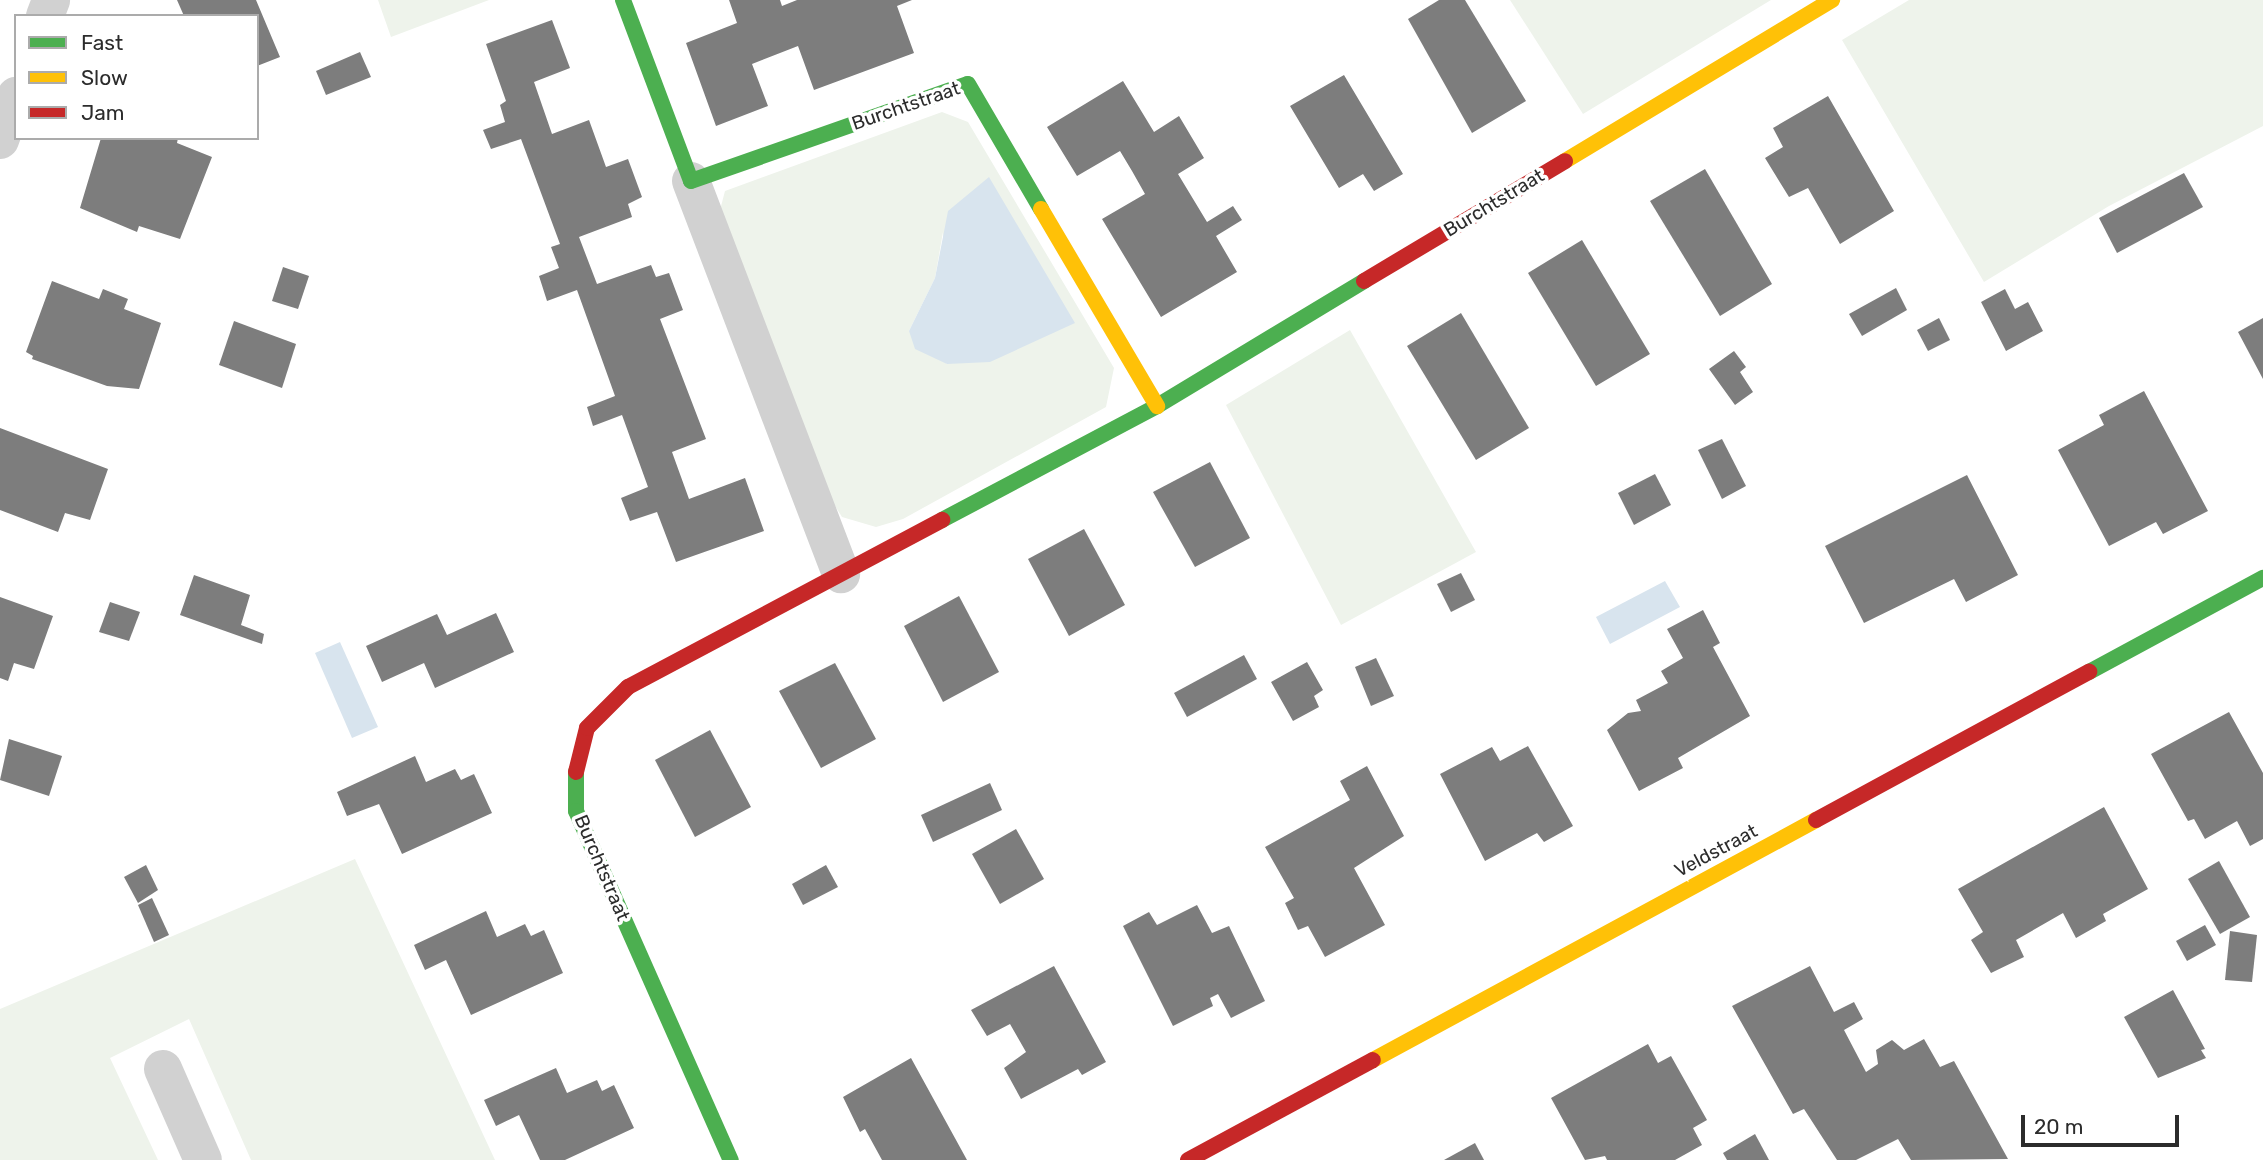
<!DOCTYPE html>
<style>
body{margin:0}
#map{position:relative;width:2263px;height:1160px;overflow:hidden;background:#fff;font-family:Rubik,sans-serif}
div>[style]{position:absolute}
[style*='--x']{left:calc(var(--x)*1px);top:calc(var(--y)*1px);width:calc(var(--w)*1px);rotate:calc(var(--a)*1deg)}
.green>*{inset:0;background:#eef3eb}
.water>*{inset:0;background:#d8e4ee}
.building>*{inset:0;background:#7d7d7d}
.street>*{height:38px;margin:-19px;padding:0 19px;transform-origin:19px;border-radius:19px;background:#d1d1d1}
.fast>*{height:16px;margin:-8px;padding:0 8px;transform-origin:8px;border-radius:8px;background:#4caf50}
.slow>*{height:16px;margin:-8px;padding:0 8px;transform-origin:8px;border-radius:8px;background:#ffc107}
.jam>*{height:16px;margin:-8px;padding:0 8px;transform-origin:8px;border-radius:8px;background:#c62828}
span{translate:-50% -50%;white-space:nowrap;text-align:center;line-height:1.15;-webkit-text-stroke:7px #fff;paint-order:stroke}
.street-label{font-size:19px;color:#2c2c2c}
.legend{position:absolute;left:14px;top:14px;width:245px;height:126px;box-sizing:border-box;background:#fff;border:2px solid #ababab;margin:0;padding:9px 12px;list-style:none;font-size:21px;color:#2c2c2c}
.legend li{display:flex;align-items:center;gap:14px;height:35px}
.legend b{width:35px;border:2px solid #ababab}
.scale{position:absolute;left:2021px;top:1115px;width:158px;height:32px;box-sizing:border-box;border:4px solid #2c2c2c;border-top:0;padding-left:9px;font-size:21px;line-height:24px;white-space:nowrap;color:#2c2c2c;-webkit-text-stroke:5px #fff;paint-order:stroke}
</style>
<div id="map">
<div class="green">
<div style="clip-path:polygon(378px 0,489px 0,391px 37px)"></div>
<div style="clip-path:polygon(1510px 0,1771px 0,1583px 114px)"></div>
<div style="clip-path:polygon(1909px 0,2263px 0,2263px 126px,2109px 206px,1984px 282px,1842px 40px)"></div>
<div style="clip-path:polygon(evenodd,942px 112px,968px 122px,1114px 368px,1106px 407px,903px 519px,876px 527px,842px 517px,822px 485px,720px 210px,725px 191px,942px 112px,943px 232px,947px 364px,909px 331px,935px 278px,943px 232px)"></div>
<div style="clip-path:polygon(1350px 330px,1476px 552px,1341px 625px,1226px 405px)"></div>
<div style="clip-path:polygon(355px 859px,495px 1160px,251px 1160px,189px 1019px,110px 1058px,158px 1160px,0 1160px,0 1009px)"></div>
</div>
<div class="water">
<div style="clip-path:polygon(989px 177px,1075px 323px,990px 362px,947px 364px,915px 349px,909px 331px,935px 278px,948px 211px)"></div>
<div style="clip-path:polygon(1665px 581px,1680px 607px,1610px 644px,1596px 617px)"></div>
<div style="clip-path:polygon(340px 642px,378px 727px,352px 738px,315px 653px)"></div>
</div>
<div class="building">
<div style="clip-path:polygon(177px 0,256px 0,280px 57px,257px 66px,257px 16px,184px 16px)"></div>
<div style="clip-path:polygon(729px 0,780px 0,782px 6px,797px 0,912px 0,897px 6px,914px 53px,814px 90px,798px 46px,752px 64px,768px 106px,716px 126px,686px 43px,737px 23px)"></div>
<div style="clip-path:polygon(1439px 0,1465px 0,1526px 101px,1472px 133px,1408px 19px)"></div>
<div style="clip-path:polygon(552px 20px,570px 68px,534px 82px,552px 134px,589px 120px,606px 167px,628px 159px,642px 197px,628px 204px,632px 217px,579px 237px,597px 284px,651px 265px,656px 277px,669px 273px,683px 310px,660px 319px,706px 439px,672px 452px,689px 499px,745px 478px,764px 531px,676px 562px,657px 512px,630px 521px,621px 498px,648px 487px,622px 415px,593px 426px,587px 407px,615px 396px,577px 290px,547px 301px,539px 276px,559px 268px,551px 247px,560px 244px,521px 139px,491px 149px,483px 130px,505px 122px,500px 105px,506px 101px,486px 44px)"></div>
<div style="clip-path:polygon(360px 52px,371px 77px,326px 95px,316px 71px)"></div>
<div style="clip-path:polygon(1344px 75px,1403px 174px,1374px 191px,1363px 174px,1339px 188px,1290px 106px)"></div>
<div style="clip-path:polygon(1123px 81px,1154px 132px,1179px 116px,1204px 158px,1178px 174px,1207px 222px,1233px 206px,1242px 220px,1216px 236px,1237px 272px,1161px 317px,1102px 219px,1145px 194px,1132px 171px,1120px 151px,1077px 176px,1047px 127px)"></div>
<div style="clip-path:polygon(1828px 96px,1894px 211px,1840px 244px,1808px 188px,1789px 197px,1765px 158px,1783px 147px,1773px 128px)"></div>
<div style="clip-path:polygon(101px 138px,178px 138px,177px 143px,212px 157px,180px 239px,139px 226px,137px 232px,80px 208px)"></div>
<div style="clip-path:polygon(1705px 169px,1772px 284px,1720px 316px,1650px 201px)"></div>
<div style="clip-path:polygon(2184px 173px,2203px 207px,2117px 253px,2099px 218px)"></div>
<div style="clip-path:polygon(1582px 240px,1650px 354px,1596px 386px,1528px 273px)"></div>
<div style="clip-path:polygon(283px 267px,309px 276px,298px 309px,272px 301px)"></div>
<div style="clip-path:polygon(52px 281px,99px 299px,103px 289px,128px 299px,124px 309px,161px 323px,139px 389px,107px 386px,32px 359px,33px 356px,26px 352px)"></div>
<div style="clip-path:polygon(1896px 288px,1907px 310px,1862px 336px,1849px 314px)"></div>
<div style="clip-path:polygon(2005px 289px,2015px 309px,2028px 302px,2043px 331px,2006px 351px,1981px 302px)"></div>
<div style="clip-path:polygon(1461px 313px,1529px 428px,1476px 460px,1407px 346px)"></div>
<div style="clip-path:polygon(1939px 318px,1950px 340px,1928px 351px,1917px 330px)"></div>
<div style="clip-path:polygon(2263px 318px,2263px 379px,2238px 332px)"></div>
<div style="clip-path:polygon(234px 321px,296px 344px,282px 388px,219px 365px)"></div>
<div style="clip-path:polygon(1734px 351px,1746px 367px,1740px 372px,1753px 392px,1735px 405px,1709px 369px)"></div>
<div style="clip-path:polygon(2144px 391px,2208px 511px,2163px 534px,2156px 522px,2109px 546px,2058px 450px,2104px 425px,2099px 415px)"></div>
<div style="clip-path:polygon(0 428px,108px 469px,90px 520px,65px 513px,58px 532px,0 510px)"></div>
<div style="clip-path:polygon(1722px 439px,1746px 486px,1722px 499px,1698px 450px)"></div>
<div style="clip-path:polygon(1210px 462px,1250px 538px,1195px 567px,1153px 492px)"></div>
<div style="clip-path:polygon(1655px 474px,1671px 505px,1634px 525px,1618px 493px)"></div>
<div style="clip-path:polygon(1967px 475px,2018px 575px,1966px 602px,1954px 579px,1864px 623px,1825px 546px)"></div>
<div style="clip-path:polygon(1084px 529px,1125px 605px,1069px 636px,1028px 559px)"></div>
<div style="clip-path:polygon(1461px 573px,1475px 600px,1451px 612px,1437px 584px)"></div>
<div style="clip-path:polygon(194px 575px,250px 595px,241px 625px,264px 634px,262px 644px,180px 615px)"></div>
<div style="clip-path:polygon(959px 596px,999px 672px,943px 702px,904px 626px)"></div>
<div style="clip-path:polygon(0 597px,53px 616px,34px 669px,14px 663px,8px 681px,0 678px)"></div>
<div style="clip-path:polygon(110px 602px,140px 612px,129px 641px,99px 632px)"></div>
<div style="clip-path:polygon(1703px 610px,1720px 643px,1713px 647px,1750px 716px,1678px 758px,1683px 768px,1639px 791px,1607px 730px,1628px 713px,1641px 711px,1636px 700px,1668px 683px,1661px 671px,1683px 658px,1667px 629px)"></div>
<div style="clip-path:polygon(496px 613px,514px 652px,435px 688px,424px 663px,382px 682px,366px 646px,437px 614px,447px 635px)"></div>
<div style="clip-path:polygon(1244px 655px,1257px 679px,1187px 717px,1174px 693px)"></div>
<div style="clip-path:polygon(1376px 658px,1394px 696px,1371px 706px,1355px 667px)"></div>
<div style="clip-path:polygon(1307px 662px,1323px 690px,1314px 696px,1319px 707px,1293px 721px,1271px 682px)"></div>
<div style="clip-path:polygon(835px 663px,876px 739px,821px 768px,779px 691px)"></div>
<div style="clip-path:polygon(2229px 712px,2263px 773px,2263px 839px,2250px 846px,2237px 821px,2205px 839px,2194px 819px,2188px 821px,2151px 754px)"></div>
<div style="clip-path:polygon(710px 730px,751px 807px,695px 837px,655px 760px)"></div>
<div style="clip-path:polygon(9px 739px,62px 756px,49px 796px,0 780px)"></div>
<div style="clip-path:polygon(1528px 746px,1573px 826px,1544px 842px,1537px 833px,1485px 861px,1440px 774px,1492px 747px,1500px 761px)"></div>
<div style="clip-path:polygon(415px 756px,426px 782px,455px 769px,461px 780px,474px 774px,492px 813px,402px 854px,379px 804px,347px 816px,337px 792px)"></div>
<div style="clip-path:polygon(1367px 766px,1404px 836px,1354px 868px,1385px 925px,1325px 957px,1308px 926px,1298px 930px,1285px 903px,1294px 898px,1265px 847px,1350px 800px,1340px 781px)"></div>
<div style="clip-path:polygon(990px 783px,1002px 810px,933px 842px,921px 815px)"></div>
<div style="clip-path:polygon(2104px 807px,2148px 889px,2103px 914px,2106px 921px,2076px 938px,2063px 913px,2016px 940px,2024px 957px,1991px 973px,1971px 940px,1983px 932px,1958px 889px)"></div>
<div style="clip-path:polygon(1016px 829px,1044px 879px,1000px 904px,972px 854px)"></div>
<div style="clip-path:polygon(2219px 861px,2250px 917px,2220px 934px,2188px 879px)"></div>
<div style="clip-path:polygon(146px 865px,158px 890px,138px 903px,124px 877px)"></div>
<div style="clip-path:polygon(826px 865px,838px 887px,803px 905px,792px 884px)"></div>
<div style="clip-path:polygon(152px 898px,169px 935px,154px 942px,138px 905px)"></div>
<div style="clip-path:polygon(1197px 905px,1212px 933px,1229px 926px,1265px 1001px,1231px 1018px,1218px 994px,1210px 998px,1213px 1006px,1173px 1026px,1123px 926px,1149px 912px,1157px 925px)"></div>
<div style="clip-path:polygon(486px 911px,497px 937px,525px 924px,531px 936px,544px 930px,563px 973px,471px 1015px,446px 960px,425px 970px,414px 945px)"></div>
<div style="clip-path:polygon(2205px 925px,2216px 945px,2187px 961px,2176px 941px)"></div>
<div style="clip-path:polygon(2230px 931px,2257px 935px,2252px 982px,2225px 980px)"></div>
<div style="clip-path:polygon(1054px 966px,1106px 1062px,1082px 1075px,1078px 1069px,1021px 1099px,1004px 1068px,1026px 1052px,1010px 1024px,987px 1036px,971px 1010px)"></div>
<div style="clip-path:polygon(1810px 966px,1834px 1012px,1854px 1002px,1863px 1019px,1844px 1030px,1866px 1072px,1878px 1064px,1876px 1050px,1892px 1040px,1904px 1050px,1924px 1039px,1940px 1067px,1954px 1061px,2008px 1159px,1911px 1160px,1898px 1139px,1856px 1160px,1837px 1160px,1804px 1109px,1793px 1114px,1732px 1006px)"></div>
<div style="clip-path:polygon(2173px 990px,2205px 1049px,2201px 1050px,2206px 1058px,2158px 1078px,2124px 1017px)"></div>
<div style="clip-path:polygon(1648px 1044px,1658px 1063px,1671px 1056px,1707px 1120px,1693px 1128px,1702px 1145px,1675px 1160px,1607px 1160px,1605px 1156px,1585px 1160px,1551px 1098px)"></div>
<div style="clip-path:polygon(911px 1058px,967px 1160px,882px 1160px,865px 1129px,860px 1132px,843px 1097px)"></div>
<div style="clip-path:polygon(556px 1068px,567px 1093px,597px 1080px,602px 1091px,614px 1085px,634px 1128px,565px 1160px,540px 1160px,519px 1115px,496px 1126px,484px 1100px)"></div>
<div style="clip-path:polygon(1755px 1134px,1769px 1160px,1727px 1160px,1723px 1153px)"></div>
<div style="clip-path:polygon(1475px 1143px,1484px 1160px,1444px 1160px)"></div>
</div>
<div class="street">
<div style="--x:45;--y:16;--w:17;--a:-69"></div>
<div style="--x:0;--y:140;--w:47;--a:-70"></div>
<div style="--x:691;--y:181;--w:421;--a:69.1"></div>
<div style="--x:163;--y:1069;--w:99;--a:66.3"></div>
</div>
<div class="fast">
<div style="--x:623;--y:0;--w:193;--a:69.4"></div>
<div style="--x:691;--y:181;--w:293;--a:-19.3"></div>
<div style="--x:968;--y:84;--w:145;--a:59.7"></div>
<div style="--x:942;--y:520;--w:243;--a:-27.9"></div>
<div style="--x:1157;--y:406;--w:242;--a:-31.1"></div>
<div style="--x:2089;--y:672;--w:198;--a:-28.4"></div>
<div style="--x:576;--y:772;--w:39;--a:90"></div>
<div style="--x:576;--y:811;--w:382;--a:66.1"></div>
</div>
<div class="slow">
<div style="--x:1565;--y:161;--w:312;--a:-31.1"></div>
<div style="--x:1041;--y:209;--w:229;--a:59.5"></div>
<div style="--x:1373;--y:1060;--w:504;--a:-28.45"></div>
</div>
<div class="jam">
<div style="--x:1364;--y:281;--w:234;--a:-30.8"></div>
<div style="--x:576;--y:772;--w:45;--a:-76"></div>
<div style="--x:587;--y:728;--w:58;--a:-45"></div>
<div style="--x:628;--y:687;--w:356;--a:-28"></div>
<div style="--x:1816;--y:820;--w:311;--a:-28.5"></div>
<div style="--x:1188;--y:1160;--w:210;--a:-28.4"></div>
</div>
<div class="street-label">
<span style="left:906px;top:106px;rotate:-19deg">Burchtstraat</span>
<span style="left:1494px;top:203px;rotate:-31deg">Burchtstraat</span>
<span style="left:1716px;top:851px;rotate:-28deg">Veldstraat</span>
<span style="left:602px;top:868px;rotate:67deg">Burchtstraat</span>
</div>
<ul class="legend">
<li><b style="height:9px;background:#4caf50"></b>Fast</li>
<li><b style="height:9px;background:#ffc107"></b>Slow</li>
<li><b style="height:9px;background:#c62828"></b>Jam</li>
</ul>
<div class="scale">20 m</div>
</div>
